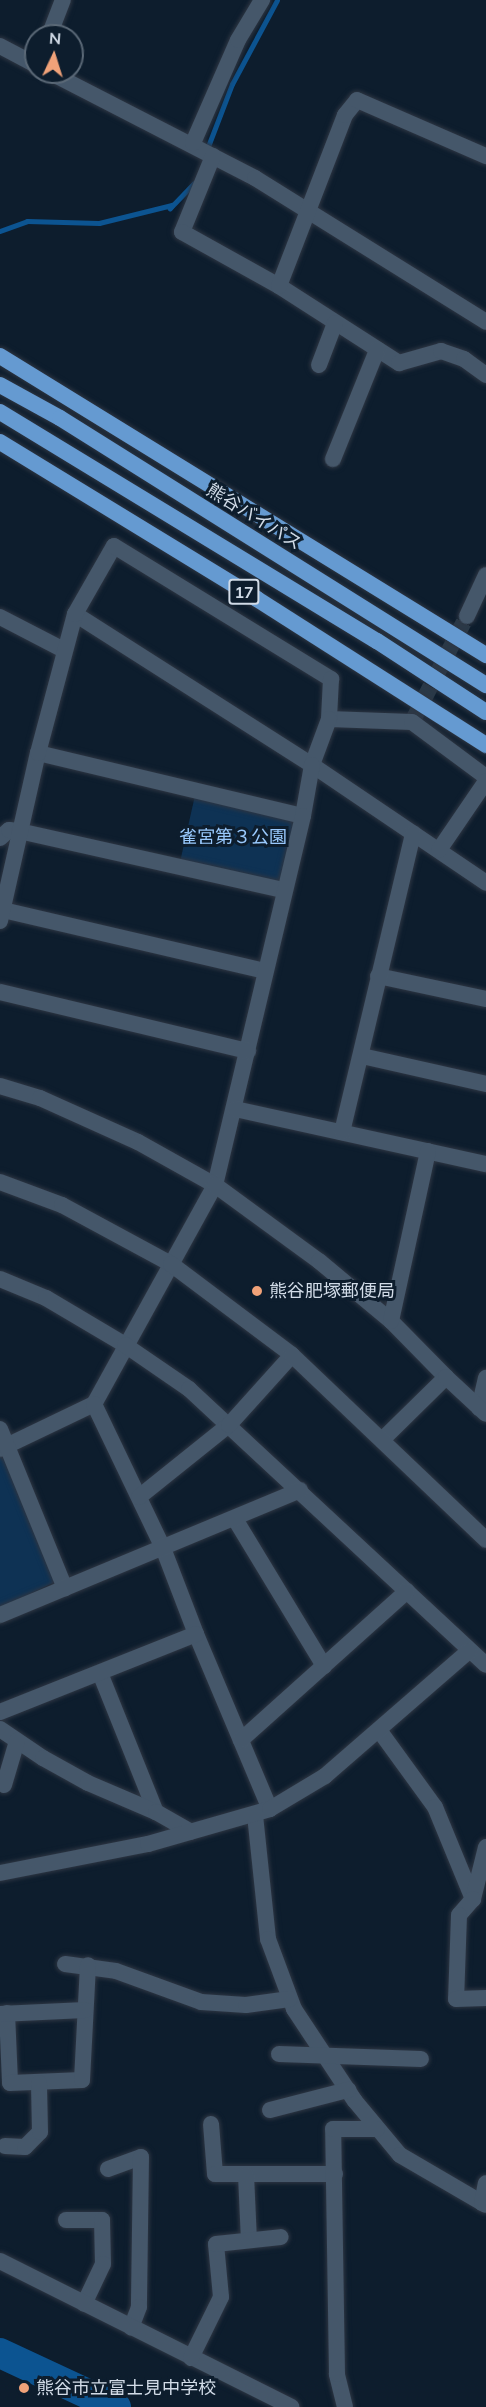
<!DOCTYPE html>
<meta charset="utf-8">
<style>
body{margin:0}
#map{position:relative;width:486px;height:2407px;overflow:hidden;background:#0d1d2d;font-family:Mulish,"Noto Sans JP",sans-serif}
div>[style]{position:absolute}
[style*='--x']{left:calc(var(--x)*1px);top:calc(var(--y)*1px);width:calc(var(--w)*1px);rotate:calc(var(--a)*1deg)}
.green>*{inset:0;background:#0e3254}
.stream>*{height:5px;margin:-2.5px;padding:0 2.5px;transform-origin:2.5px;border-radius:2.5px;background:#0c5491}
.river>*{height:30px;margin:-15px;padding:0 15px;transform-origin:15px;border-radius:15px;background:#0c5491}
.minor-tunnel>*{height:16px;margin-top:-8px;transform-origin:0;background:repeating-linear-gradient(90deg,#2a3a49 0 16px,transparent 0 24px)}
.roads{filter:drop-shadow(0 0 2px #2e3643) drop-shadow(0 0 2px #2e3643)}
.minor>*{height:16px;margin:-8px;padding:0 8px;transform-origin:8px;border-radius:8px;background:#45576a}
.tertiary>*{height:16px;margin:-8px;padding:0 8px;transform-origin:8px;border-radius:8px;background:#45576a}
.trunk>*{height:16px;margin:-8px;padding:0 8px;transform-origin:8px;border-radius:8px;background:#659ad1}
.dots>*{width:16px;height:16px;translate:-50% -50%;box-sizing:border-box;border:3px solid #0d1d2d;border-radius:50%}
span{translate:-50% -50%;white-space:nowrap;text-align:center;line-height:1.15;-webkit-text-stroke:6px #0d1d2d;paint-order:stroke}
.shield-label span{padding:2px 4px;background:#0d1d2d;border:2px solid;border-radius:4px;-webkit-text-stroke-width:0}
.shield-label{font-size:16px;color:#d1dbe7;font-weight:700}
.street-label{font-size:18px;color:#d1dbe7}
.park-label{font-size:18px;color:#99c9fd}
.poi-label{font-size:18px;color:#d1dbe7}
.left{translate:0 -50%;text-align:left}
.north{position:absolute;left:24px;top:24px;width:60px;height:60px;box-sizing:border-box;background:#0d1d2d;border:2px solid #5b6977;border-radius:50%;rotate:4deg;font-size:16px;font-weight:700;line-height:24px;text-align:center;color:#d1dbe7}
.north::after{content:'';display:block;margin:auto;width:21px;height:27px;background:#f0a279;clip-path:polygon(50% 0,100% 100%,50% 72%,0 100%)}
</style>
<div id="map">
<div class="green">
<div style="clip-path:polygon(196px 791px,298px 815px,280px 884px,180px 862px)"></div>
<div style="clip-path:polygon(4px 1455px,55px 1582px,0 1608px,0 1457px)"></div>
</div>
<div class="stream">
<div style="--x:207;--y:149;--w:70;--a:-69"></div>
<div style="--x:232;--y:84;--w:95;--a:-61.8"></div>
<div style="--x:0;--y:231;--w:29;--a:-20"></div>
<div style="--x:27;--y:221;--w:72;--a:1.6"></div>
<div style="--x:99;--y:223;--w:75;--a:-13.9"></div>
<div style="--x:172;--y:205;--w:4;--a:124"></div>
<div style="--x:170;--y:208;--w:35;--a:-46"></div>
</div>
<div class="river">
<div style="--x:0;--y:2353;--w:128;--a:25"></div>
</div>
<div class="minor-tunnel">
<div style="--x:412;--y:722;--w:119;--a:-62.6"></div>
</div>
<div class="roads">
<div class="minor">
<div style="--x:49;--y:36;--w:39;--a:-69"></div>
<div style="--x:0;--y:46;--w:41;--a:27.8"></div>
<div style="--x:49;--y:72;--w:232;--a:27.2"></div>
<div style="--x:255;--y:178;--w:272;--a:31.9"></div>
<div style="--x:193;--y:143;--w:112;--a:-66.4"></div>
<div style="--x:238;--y:40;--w:47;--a:-59"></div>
<div style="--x:213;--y:156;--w:82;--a:112.2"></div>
<div style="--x:182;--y:232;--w:111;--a:29.1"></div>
<div style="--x:279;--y:286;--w:143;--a:32.7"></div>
<div style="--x:399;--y:363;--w:44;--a:-15.9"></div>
<div style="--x:441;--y:351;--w:24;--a:19"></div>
<div style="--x:464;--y:359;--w:27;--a:36"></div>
<div style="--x:279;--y:286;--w:183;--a:-68.9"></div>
<div style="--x:345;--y:115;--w:19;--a:-51"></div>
<div style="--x:357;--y:100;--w:141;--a:23.5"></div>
<div style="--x:319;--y:365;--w:45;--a:-69.1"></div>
<div style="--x:333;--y:459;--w:118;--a:-68"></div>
<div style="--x:75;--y:614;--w:281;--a:32.5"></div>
<div style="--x:312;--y:765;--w:210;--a:34.1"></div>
<div style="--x:467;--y:616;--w:45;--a:-65.1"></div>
<div style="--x:0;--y:617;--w:72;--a:27.3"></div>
<div style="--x:329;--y:719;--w:83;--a:2.1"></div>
<div style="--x:412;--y:722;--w:92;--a:36.6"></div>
<div style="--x:38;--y:753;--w:272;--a:13.4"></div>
<div style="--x:0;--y:838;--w:12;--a:-42"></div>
<div style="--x:9;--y:830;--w:10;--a:6"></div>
<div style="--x:19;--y:831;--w:271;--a:12.6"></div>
<div style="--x:439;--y:850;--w:83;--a:-55.7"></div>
<div style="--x:3;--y:910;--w:269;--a:13.1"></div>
<div style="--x:0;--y:921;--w:172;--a:-77.3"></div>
<div style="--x:38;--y:753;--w:144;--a:-75.1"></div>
<div style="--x:75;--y:614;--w:78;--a:-60.2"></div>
<div style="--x:114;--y:546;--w:255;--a:31.5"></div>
<div style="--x:331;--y:679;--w:40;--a:92.9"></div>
<div style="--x:329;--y:719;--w:49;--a:110.3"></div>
<div style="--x:312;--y:765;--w:52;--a:100"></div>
<div style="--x:303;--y:816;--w:379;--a:103.4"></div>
<div style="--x:215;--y:1185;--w:250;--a:118.9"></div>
<div style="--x:94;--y:1404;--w:104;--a:154.4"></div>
<div style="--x:378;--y:976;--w:110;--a:12"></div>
<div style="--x:0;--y:992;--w:255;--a:13.4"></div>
<div style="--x:362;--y:1056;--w:127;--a:12.7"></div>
<div style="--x:0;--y:1086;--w:42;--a:16.7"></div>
<div style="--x:40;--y:1098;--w:107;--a:24.2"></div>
<div style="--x:138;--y:1142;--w:88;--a:29.2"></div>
<div style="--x:215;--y:1185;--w:129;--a:36.2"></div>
<div style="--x:319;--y:1261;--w:94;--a:39.8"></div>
<div style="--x:391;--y:1321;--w:78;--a:45.5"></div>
<div style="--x:235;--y:1109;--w:257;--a:12.4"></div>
<div style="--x:342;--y:1132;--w:307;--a:-76.6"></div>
<div style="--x:0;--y:1279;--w:50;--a:22.4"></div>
<div style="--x:46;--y:1298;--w:92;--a:30.7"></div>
<div style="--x:125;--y:1345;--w:78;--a:34.5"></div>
<div style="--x:189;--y:1389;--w:405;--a:42.9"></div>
<div style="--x:391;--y:1321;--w:174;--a:-77.7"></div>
<div style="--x:94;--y:1404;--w:160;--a:64.4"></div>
<div style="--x:163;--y:1548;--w:92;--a:69"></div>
<div style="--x:196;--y:1634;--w:190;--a:67.1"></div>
<div style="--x:479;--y:1408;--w:31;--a:-77"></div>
<div style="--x:0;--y:1429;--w:172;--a:67.8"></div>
<div style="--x:382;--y:1440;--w:90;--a:-44.5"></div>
<div style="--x:446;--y:1377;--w:54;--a:42.8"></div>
<div style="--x:139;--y:1497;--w:115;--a:-38.7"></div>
<div style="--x:229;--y:1425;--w:94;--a:-48"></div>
<div style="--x:235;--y:1519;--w:172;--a:58.8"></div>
<div style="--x:0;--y:1615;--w:325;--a:-22.6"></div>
<div style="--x:100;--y:1673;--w:150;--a:68.1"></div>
<div style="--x:0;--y:1712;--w:211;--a:-21.7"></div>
<div style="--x:0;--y:1729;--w:52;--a:34"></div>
<div style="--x:43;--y:1758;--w:51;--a:29.1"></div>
<div style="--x:88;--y:1783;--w:74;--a:23.1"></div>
<div style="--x:156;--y:1812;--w:40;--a:29.7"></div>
<div style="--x:379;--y:1730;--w:95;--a:54"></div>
<div style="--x:435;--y:1807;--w:100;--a:67.6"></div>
<div style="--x:241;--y:1740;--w:223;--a:-41.9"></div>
<div style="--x:4;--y:1785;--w:46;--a:-73.5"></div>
<div style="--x:255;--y:1815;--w:125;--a:84"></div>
<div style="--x:268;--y:1939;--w:75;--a:69.6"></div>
<div style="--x:294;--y:2009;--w:110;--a:56.5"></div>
<div style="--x:355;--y:2101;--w:70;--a:50.2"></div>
<div style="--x:400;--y:2155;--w:99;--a:30.2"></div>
<div style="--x:486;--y:1847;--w:54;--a:104"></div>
<div style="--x:473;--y:1899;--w:21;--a:131"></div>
<div style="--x:459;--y:1915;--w:84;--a:92"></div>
<div style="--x:456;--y:1999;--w:30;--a:-2"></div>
<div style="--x:0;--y:1873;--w:151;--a:-11.1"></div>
<div style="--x:148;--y:1844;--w:127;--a:-16"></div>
<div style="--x:270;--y:1809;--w:64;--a:-31"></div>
<div style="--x:325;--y:1776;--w:191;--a:-41"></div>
<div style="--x:65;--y:1964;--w:51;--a:7.8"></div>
<div style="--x:116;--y:1971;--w:90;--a:20"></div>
<div style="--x:201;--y:2002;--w:45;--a:3.8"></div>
<div style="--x:246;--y:2005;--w:44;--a:-7.8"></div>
<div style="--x:7;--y:2013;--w:70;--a:87.5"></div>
<div style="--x:10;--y:2083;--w:72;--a:-2.4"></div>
<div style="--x:82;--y:2080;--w:115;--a:-87"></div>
<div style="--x:0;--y:2014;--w:85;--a:-2.7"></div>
<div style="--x:279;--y:2054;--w:142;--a:2"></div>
<div style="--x:270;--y:2110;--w:81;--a:-14.4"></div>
<div style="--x:211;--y:2124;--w:50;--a:85.4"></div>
<div style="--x:215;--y:2174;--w:120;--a:0"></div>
<div style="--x:5;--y:2146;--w:20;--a:3"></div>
<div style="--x:25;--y:2147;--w:21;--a:-45"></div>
<div style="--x:40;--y:2132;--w:49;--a:-91.2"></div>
<div style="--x:108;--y:2169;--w:35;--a:-20"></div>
<div style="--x:141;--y:2157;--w:150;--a:90.8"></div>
<div style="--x:139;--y:2307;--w:22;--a:111"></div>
<div style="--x:246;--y:2175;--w:65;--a:87.4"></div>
<div style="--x:482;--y:2203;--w:20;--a:-79"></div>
<div style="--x:66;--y:2220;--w:36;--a:0"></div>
<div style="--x:102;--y:2220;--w:44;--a:88.7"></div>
<div style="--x:103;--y:2264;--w:44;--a:115.4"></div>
<div style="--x:0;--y:2261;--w:326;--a:26.6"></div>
<div style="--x:191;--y:2358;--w:68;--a:-63.8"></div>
<div style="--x:221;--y:2297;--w:53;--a:-95.4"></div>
<div style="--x:216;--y:2244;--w:65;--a:-6.1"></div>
<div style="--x:345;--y:2407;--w:34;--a:-104"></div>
<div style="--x:337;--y:2374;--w:245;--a:-90.9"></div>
<div style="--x:333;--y:2129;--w:44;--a:0"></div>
</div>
<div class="tertiary">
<div style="--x:0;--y:1182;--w:66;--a:20.4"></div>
<div style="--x:62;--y:1205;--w:124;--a:28.4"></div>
<div style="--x:171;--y:1264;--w:151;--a:36.9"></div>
<div style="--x:292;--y:1355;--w:268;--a:43.6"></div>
</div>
<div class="trunk">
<div style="--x:0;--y:356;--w:571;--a:31.6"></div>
<div style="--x:0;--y:385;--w:68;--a:28.8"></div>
<div style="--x:60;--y:418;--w:503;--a:32.08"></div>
<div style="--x:0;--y:412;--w:441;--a:31.3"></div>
<div style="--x:377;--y:641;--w:130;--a:33.1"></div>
<div style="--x:0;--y:442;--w:301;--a:31.4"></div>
<div style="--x:257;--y:599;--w:272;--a:32.5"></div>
</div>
</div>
<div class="dots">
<div style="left:257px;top:1291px;background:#f0a279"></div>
<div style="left:24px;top:2388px;background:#f0a279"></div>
</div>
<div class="shield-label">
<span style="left:244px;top:592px">17</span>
</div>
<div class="street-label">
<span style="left:254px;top:517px;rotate:32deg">熊谷バイパス</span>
</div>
<div class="park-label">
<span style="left:233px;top:837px">雀宮第３公園</span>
</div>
<div class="poi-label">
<span class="left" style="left:269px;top:1291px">熊谷肥塚郵便局</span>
<span class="left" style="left:36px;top:2388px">熊谷市立富士見中学校</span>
</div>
<div class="north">N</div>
</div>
